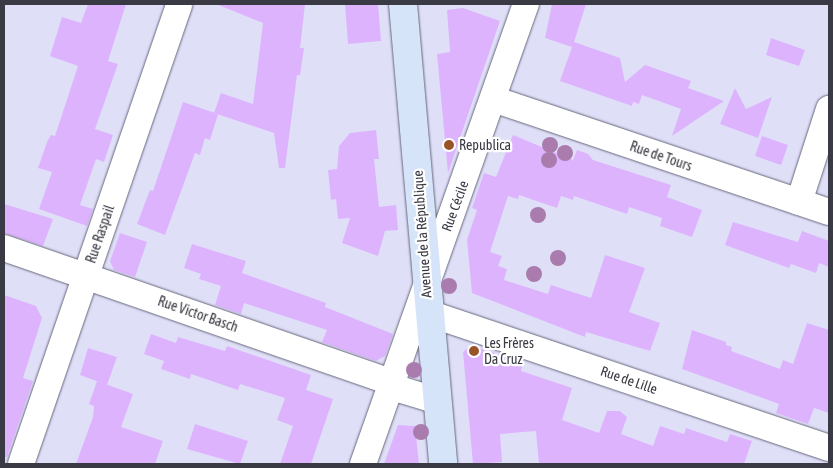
<!DOCTYPE html>
<meta charset="utf-8">
<style>
body{margin:0}
#map{position:relative;width:833px;height:468px;overflow:hidden;background:#dfe0f8;font-family:"Asap Condensed",sans-serif}
div>[style]{position:absolute}
[style*='--x']{left:calc(var(--x)*1px);top:calc(var(--y)*1px);width:calc(var(--w)*1px);rotate:calc(var(--a)*1deg)}
.building>*{inset:0;background:#deb3fe}
.roads{filter:drop-shadow(0 0 1px #67677c) drop-shadow(0 0 1px #67677c)}
.street>*{height:26px;margin:-13px;padding:0 13px;transform-origin:13px;border-radius:13px;background:#fff}
.secondary>*{height:28px;margin:-14px;padding:0 14px;transform-origin:14px;border-radius:14px;background:#d6e4fa}
.trees>*{width:16px;height:16px;margin:-8px;border-radius:50%;background:#aa7cad}
.dots>*{width:14px;height:14px;translate:-50% -50%;box-sizing:border-box;border:2px solid #fff;border-radius:50%}
span{translate:-50% -50%;white-space:nowrap;text-align:center;line-height:1.15;-webkit-text-stroke:4.5px #fff;paint-order:stroke}
.poi-label{font-size:14px;color:#3a3a44}
.left{translate:0 -50%;text-align:left}
.street-label{font-size:14px;color:#3a3a44}
.frame{position:absolute;inset:0;border:5px solid #3a3a44;pointer-events:none}
</style>
<div id="map">
<div class="building">
<div style="clip-path:polygon(88px 4px,126px 4px,108px 61px,118px 64px,95px 129px,113px 135px,104px 162px,96px 159px,80px 205px,93px 209px,87px 226px,39px 209px,52px 172px,38px 168px,47px 142px,51px 135px,55px 136px,78px 66px,50px 56px,62px 17px,81px 23px)"></div>
<div style="clip-path:polygon(216px 4px,305px 4px,300px 48px,304px 48px,300px 75px,297px 75px,285px 168px,279px 168px,274px 133px,214px 113px,221px 93px,253px 104px,263px 23px)"></div>
<div style="clip-path:polygon(345px 4px,378px 4px,381px 41px,348px 44px)"></div>
<div style="clip-path:polygon(552px 4px,586px 4px,574px 42px,620px 58px,625px 82px,645px 65px,691px 81px,688px 88px,724px 101px,672px 136px,681px 109px,642px 95px,639px 104px,633px 102px,632px 106px,560px 81px,572px 47px,545px 38px)"></div>
<div style="clip-path:polygon(463px 8px,500px 21px,448px 173px,437px 54px,450px 52px,447px 10px)"></div>
<div style="clip-path:polygon(771px 38px,805px 50px,799px 66px,766px 55px)"></div>
<div style="clip-path:polygon(735px 88px,746px 109px,772px 97px,758px 138px,720px 124px)"></div>
<div style="clip-path:polygon(183px 102px,218px 114px,210px 140px,205px 138px,200px 155px,195px 153px,165px 235px,137px 224px,150px 190px,153px 191px)"></div>
<div style="clip-path:polygon(376px 130px,379px 159px,374px 159px,379px 207px,396px 205px,398px 230px,385px 231px,378px 256px,342px 243px,350px 218px,338px 219px,336px 199px,331px 200px,328px 170px,337px 169px,339px 146px,350px 133px)"></div>
<div style="clip-path:polygon(513px 135px,573px 160px,577px 150px,588px 154px,593px 160px,671px 185px,667px 197px,702px 210px,692px 237px,660px 226px,662px 218px,629px 207px,627px 214px,574px 196px,573px 200px,561px 196px,557px 208px,519px 195px,518px 199px,508px 196px,490px 252px,502px 256px,498px 266px,507px 269px,504px 280px,548px 294px,551px 285px,591px 298px,605px 255px,645px 268px,629px 312px,660px 323px,650px 351px,586px 332px,585px 337px,472px 293px,467px 240px,477px 210px,472px 208px,484px 173px,496px 177px)"></div>
<div style="clip-path:polygon(762px 136px,788px 145px,781px 165px,755px 156px)"></div>
<div style="clip-path:polygon(4px 204px,53px 219px,43px 246px,4px 233px)"></div>
<div style="clip-path:polygon(733px 222px,798px 242px,802px 231px,829px 241px,829px 267px,819px 263px,816px 273px,791px 264px,789px 268px,725px 245px)"></div>
<div style="clip-path:polygon(120px 233px,147px 242px,135px 277px,114px 270px,110px 261px)"></div>
<div style="clip-path:polygon(192px 244px,246px 261px,242px 273px,326px 303px,325px 307px,393px 334px,385px 356px,376px 361px,322px 342px,327px 330px,244px 303px,241px 314px,215px 305px,221px 286px,199px 279px,201px 274px,184px 268px)"></div>
<div style="clip-path:polygon(4px 295px,36px 306px,42px 318px,23px 378px,33px 381px,7px 457px,4px 457px)"></div>
<div style="clip-path:polygon(807px 323px,829px 330px,829px 413px,814px 408px,808px 424px,776px 413px,779px 404px,682px 369px,692px 330px,726px 342px,726px 345px,732px 347px,731px 351px,780px 369px,783px 360px,793px 364px)"></div>
<div style="clip-path:polygon(151px 334px,176px 343px,178px 337px,225px 351px,227px 346px,311px 375px,306px 390px,333px 399px,311px 464px,280px 464px,293px 426px,277px 420px,285px 398px,240px 384px,238px 390px,191px 374px,190px 379px,161px 369px,164px 361px,144px 354px)"></div>
<div style="clip-path:polygon(471px 345px,523px 363px,521px 371px,572px 388px,562px 420px,599px 433px,607px 411px,620px 411px,627px 417px,621px 434px,653px 446px,660px 426px,684px 434px,686px 428px,727px 442px,730px 434px,752px 441px,744px 464px,539px 464px,536px 431px,500px 434px,502px 462px,473px 464px,463px 352px)"></div>
<div style="clip-path:polygon(88px 348px,117px 357px,107px 385px,80px 375px)"></div>
<div style="clip-path:polygon(97px 381px,133px 394px,121px 427px,163px 441px,155px 464px,76px 464px,93px 417px,94px 406px,89px 404px)"></div>
<div style="clip-path:polygon(195px 424px,248px 441px,240px 464px,187px 449px)"></div>
<div style="clip-path:polygon(398px 425px,415px 426px,419px 464px,384px 464px)"></div>
</div>
<div class="roads">
<div class="street">
<div style="--x:493;--y:99;--w:354;--a:18.6"></div>
<div style="--x:799;--y:202;--w:98;--a:-72.1"></div>
<div style="--x:4;--y:248;--w:410;--a:19.1"></div>
<div style="--x:392;--y:382;--w:13;--a:39"></div>
<div style="--x:402;--y:390;--w:37;--a:17"></div>
<div style="--x:428;--y:313;--w:423;--a:18.6"></div>
<div style="--x:21;--y:464;--w:486;--a:-71"></div>
<div style="--x:363;--y:464;--w:488;--a:-70.5"></div>
</div>
<div class="secondary">
<div style="--x:403;--y:4;--w:462;--a:85"></div>
</div>
</div>
<div class="trees">
<div style="left:550px;top:145px"></div>
<div style="left:565px;top:153px"></div>
<div style="left:549px;top:160px"></div>
<div style="left:538px;top:215px"></div>
<div style="left:558px;top:258px"></div>
<div style="left:534px;top:274px"></div>
<div style="left:449px;top:286px"></div>
<div style="left:414px;top:370px"></div>
<div style="left:421px;top:432px"></div>
</div>
<div class="dots">
<div style="left:449px;top:145px;background:#985327"></div>
<div style="left:474px;top:351px;background:#985327"></div>
</div>
<div class="poi-label">
<span class="left" style="left:459px;top:145px">Republica</span>
<span class="left" style="left:484px;top:351px">Les Frères<br>Da Cruz</span>
</div>
<div class="street-label">
<span style="left:661px;top:156px;rotate:19deg">Rue de Tours</span>
<span style="left:455px;top:206px;rotate:-70deg">Rue Cécile</span>
<span style="left:100px;top:234px;rotate:-71deg">Rue Raspail</span>
<span style="left:422px;top:234px;rotate:-94deg">Avenue de la République</span>
<span style="left:198px;top:314px;rotate:19deg">Rue Victor Basch</span>
<span style="left:629px;top:380px;rotate:19deg">Rue de Lille</span>
</div>
<div class="frame"></div>
</div>
